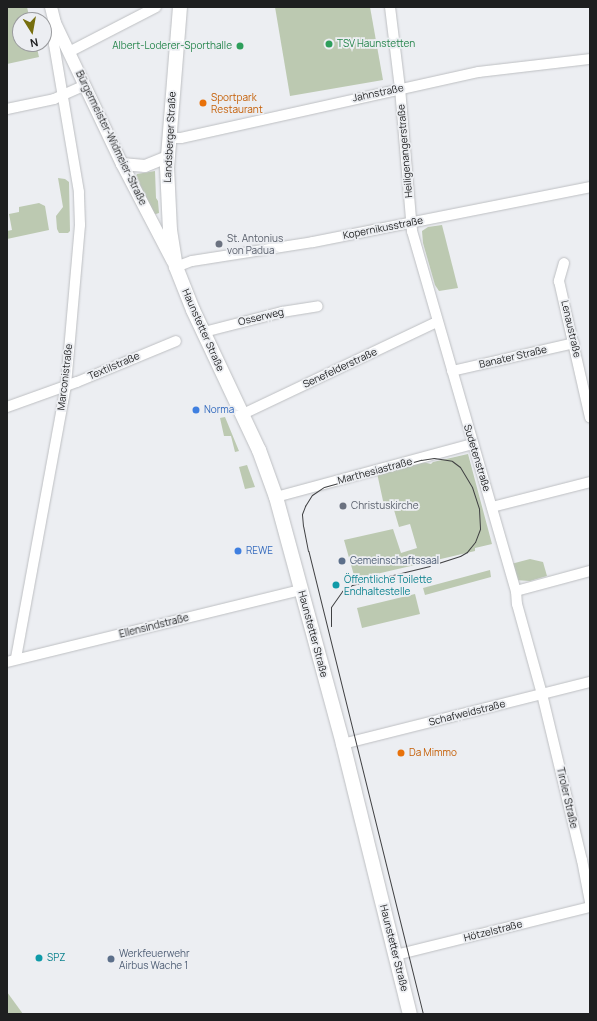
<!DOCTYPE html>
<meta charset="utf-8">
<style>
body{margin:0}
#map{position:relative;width:597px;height:1021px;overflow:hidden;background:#eceef2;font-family:Manrope,sans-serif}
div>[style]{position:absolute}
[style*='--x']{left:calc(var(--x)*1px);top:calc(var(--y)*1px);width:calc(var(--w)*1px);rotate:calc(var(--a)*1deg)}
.green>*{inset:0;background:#bcc9b1}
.roads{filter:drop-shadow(0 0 1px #bdbfc2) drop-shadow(0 0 1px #bdbfc2)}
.minor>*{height:10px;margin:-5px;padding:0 5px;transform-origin:5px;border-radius:5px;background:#fff}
.tertiary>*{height:12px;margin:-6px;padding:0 6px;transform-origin:6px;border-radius:6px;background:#fff}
.secondary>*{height:14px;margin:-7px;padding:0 7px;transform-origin:7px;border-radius:7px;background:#fff}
.tram>*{height:1px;margin:-0.5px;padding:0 0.5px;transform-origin:0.5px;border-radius:0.5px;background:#404143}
.dots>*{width:11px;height:11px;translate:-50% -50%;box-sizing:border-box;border:2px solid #eceef2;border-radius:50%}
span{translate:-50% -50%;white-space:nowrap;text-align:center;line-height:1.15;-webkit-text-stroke:3.5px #eceef2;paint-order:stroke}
.leisure-label{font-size:10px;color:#27864d}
.left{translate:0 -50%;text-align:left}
.right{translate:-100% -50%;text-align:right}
.street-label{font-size:10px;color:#1e1f20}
.food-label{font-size:10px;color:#c56008}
.worship-label{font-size:10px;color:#5b616d}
.shop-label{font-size:10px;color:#366cbe}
.service-label{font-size:10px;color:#4e5e75}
.culture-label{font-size:10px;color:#0d838f}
.frame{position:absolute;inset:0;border:8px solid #1e1f20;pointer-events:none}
.north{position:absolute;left:12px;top:12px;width:40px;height:40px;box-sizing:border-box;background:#eceef2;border:1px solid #9a9b9e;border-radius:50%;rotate:169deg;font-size:11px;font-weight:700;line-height:16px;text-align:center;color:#1e1f20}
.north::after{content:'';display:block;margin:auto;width:14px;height:18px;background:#776f0e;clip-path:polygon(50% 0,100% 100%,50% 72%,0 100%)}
</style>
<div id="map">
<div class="green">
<div style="clip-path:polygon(7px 7px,27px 7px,30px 20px,20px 20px,20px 44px,36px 44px,39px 57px,7px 64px)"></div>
<div style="clip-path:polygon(275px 7px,370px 7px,383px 80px,290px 96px)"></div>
<div style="clip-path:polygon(155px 171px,156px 198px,158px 201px,159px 213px,156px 214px,154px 214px,136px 176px,137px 174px)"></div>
<div style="clip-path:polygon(58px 178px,65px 179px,69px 182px,70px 231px,68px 233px,59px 233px,57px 229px,56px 216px,63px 207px)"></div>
<div style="clip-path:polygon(39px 203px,45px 206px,49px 230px,7px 239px,7px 231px,12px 230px,9px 214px,19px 212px,19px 207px)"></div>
<div style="clip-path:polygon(442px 225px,458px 288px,439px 291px,435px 285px,423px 243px,422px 231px,428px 227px)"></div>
<div style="clip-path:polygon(225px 417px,239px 451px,235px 452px,231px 436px,224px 436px,220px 418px)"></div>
<div style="clip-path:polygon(468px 454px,492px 544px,475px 548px,475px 551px,355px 579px,344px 540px,393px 529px,401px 553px,417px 548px,410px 524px,399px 527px,394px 510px,385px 510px,377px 473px,423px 462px,431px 464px,433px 462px)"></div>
<div style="clip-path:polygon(247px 465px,255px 487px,245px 489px,239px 467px)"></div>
<div style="clip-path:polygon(530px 559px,543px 562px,547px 576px,530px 581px,515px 580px,511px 564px)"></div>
<div style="clip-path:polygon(490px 570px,491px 577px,425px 595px,423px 588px)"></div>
<div style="clip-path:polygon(415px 594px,420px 614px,362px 628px,357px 608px)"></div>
<div style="clip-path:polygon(7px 992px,23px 1014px,7px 1014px)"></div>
</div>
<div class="roads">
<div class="minor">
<div style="--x:390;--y:7;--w:82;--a:83"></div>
<div style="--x:400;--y:88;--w:144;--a:85.2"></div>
<div style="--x:412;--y:231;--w:375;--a:73.9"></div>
<div style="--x:516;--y:591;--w:13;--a:86"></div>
<div style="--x:517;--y:604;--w:93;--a:74.5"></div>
<div style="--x:542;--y:694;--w:171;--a:76.5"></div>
<div style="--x:582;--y:860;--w:43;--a:79.2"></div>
<div style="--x:69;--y:52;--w:98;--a:-27.3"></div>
<div style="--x:7;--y:109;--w:48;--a:-12"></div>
<div style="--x:54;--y:99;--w:34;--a:-24"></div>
<div style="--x:168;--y:138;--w:13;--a:0"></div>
<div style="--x:181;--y:138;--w:305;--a:-12.5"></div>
<div style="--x:479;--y:72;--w:112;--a:-6.7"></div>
<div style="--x:564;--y:263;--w:19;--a:106"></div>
<div style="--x:559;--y:281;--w:140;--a:77.2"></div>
<div style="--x:176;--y:267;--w:17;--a:-21"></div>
<div style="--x:192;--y:261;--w:122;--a:-8.9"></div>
<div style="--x:313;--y:242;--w:282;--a:-11.2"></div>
<div style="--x:204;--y:332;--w:81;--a:-14.4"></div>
<div style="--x:282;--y:312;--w:36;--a:-9"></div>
<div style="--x:452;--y:371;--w:125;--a:-12.9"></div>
<div style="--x:7;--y:407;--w:74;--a:-19.7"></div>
<div style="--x:77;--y:382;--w:107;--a:-22.5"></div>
<div style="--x:243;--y:414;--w:215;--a:-25.4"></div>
<div style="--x:276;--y:497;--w:204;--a:-15.1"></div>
<div style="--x:492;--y:507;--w:101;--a:-14.3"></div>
<div style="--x:516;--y:591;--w:77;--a:-15.1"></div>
<div style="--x:16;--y:658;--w:278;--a:-79.6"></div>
<div style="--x:66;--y:385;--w:161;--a:-85"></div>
<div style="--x:80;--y:225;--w:33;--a:-92"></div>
<div style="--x:79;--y:192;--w:150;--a:-99.6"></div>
<div style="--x:54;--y:44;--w:21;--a:-87"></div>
<div style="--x:7;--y:662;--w:303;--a:-13.8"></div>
<div style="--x:343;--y:744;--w:255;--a:-14.1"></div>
<div style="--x:396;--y:955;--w:200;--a:-13.9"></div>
</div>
<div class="tertiary">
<div style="--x:51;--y:7;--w:16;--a:76"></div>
<div style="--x:55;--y:23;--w:156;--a:64.6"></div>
<div style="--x:122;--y:164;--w:110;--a:62.5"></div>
<div style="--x:122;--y:164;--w:23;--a:5"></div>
<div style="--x:145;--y:166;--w:24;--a:-22"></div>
</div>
<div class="secondary">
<div style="--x:180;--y:7;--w:161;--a:94.6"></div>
<div style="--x:167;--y:167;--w:63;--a:87.3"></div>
<div style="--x:170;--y:230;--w:37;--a:81"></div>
<div style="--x:176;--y:267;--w:46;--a:68.4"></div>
<div style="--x:193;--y:310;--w:155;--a:64.8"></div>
<div style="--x:259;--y:450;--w:50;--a:70.1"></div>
<div style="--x:276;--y:497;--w:256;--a:74.8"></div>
<div style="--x:343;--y:744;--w:278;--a:76.1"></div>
</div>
</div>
<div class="tram">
<div style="--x:331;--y:626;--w:19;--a:-90"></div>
<div style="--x:331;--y:607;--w:19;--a:-55"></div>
<div style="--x:342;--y:591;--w:12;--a:-31"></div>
<div style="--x:352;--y:585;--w:80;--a:-13.7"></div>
<div style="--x:423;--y:1014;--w:477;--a:-103.9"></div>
<div style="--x:308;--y:551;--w:25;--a:-101"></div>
<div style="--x:303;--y:526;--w:12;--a:-95"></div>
<div style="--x:302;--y:514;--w:9;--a:-69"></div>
<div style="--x:305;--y:506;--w:13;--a:-58"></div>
<div style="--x:312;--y:495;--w:14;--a:-34"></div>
<div style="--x:324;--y:487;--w:101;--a:-15.6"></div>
<div style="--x:421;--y:460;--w:13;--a:-9"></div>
<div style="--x:434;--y:458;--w:18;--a:9"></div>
<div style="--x:452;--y:461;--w:10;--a:37"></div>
<div style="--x:460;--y:467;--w:23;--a:59"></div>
<div style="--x:472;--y:487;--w:23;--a:72"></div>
<div style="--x:479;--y:509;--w:20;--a:87"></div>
<div style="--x:480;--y:529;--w:14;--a:111"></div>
<div style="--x:475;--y:542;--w:13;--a:129"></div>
<div style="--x:467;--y:552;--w:8;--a:150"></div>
<div style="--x:460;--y:556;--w:22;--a:162"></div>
</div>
<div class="dots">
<div style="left:329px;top:44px;background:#2e9e5b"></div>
<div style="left:240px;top:46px;background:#2e9e5b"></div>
<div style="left:203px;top:103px;background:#e8710a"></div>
<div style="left:219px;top:244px;background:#6b7280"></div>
<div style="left:196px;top:410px;background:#3f7fe0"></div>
<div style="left:343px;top:506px;background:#6b7280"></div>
<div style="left:238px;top:551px;background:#3f7fe0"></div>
<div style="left:342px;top:561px;background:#5c6f8a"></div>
<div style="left:336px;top:585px;background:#0f9aa8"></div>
<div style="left:401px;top:753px;background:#e8710a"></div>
<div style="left:39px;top:958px;background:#0f9aa8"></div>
<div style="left:111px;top:959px;background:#5c6f8a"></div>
</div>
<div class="leisure-label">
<span class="left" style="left:337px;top:44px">TSV Haunstetten</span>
<span class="right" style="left:232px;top:46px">Albert-Loderer-Sporthalle</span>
</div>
<div class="street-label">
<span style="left:378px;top:93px;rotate:-12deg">Jahnstraße</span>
<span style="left:170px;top:137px;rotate:-87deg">Landsberger Straße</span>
<span style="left:111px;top:138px;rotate:64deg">Bürgermeister-Widmeier-Straße</span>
<span style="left:405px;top:151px;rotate:-95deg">Heiligenangerstraße</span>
<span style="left:383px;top:228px;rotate:-11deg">Kopernikusstraße</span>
<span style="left:261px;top:317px;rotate:-13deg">Osserweg</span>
<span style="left:571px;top:329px;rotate:77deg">Lenaustraße</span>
<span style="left:203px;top:330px;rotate:66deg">Haunstetter Straße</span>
<span style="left:513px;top:357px;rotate:-13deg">Banater Straße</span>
<span style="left:114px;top:366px;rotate:-23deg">Textilstraße</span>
<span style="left:340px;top:368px;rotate:-25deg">Senefelderstraße</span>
<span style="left:65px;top:377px;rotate:-83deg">Marconistraße</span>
<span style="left:477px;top:458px;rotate:73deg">Sudetenstraße</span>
<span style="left:375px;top:471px;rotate:-15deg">Marthesiastraße</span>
<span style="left:154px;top:626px;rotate:-14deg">Ellensindstraße</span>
<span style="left:313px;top:634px;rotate:75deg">Haunstetter Straße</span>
<span style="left:467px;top:713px;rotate:-14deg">Schafweidstraße</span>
<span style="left:567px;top:798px;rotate:77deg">Tiroler Straße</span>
<span style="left:493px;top:931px;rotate:-14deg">Hötzelstraße</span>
<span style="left:394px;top:948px;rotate:76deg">Haunstetter Straße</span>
</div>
<div class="food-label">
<span class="left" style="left:211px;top:103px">Sportpark<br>Restaurant</span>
<span class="left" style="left:409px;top:753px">Da Mimmo</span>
</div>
<div class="worship-label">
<span class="left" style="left:227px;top:244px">St. Antonius<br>von Padua</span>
<span class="left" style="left:351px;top:506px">Christuskirche</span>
</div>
<div class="shop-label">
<span class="left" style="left:204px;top:410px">Norma</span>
<span class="left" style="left:246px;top:551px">REWE</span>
</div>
<div class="service-label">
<span class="left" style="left:350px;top:561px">Gemeinschaftssaal</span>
<span class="left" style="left:119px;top:959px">Werkfeuerwehr<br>Airbus Wache 1</span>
</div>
<div class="culture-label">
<span class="left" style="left:344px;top:585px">Öffentliche Toilette<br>Endhaltestelle</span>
<span class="left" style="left:47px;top:958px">SPZ</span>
</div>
<div class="frame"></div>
<div class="north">N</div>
</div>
